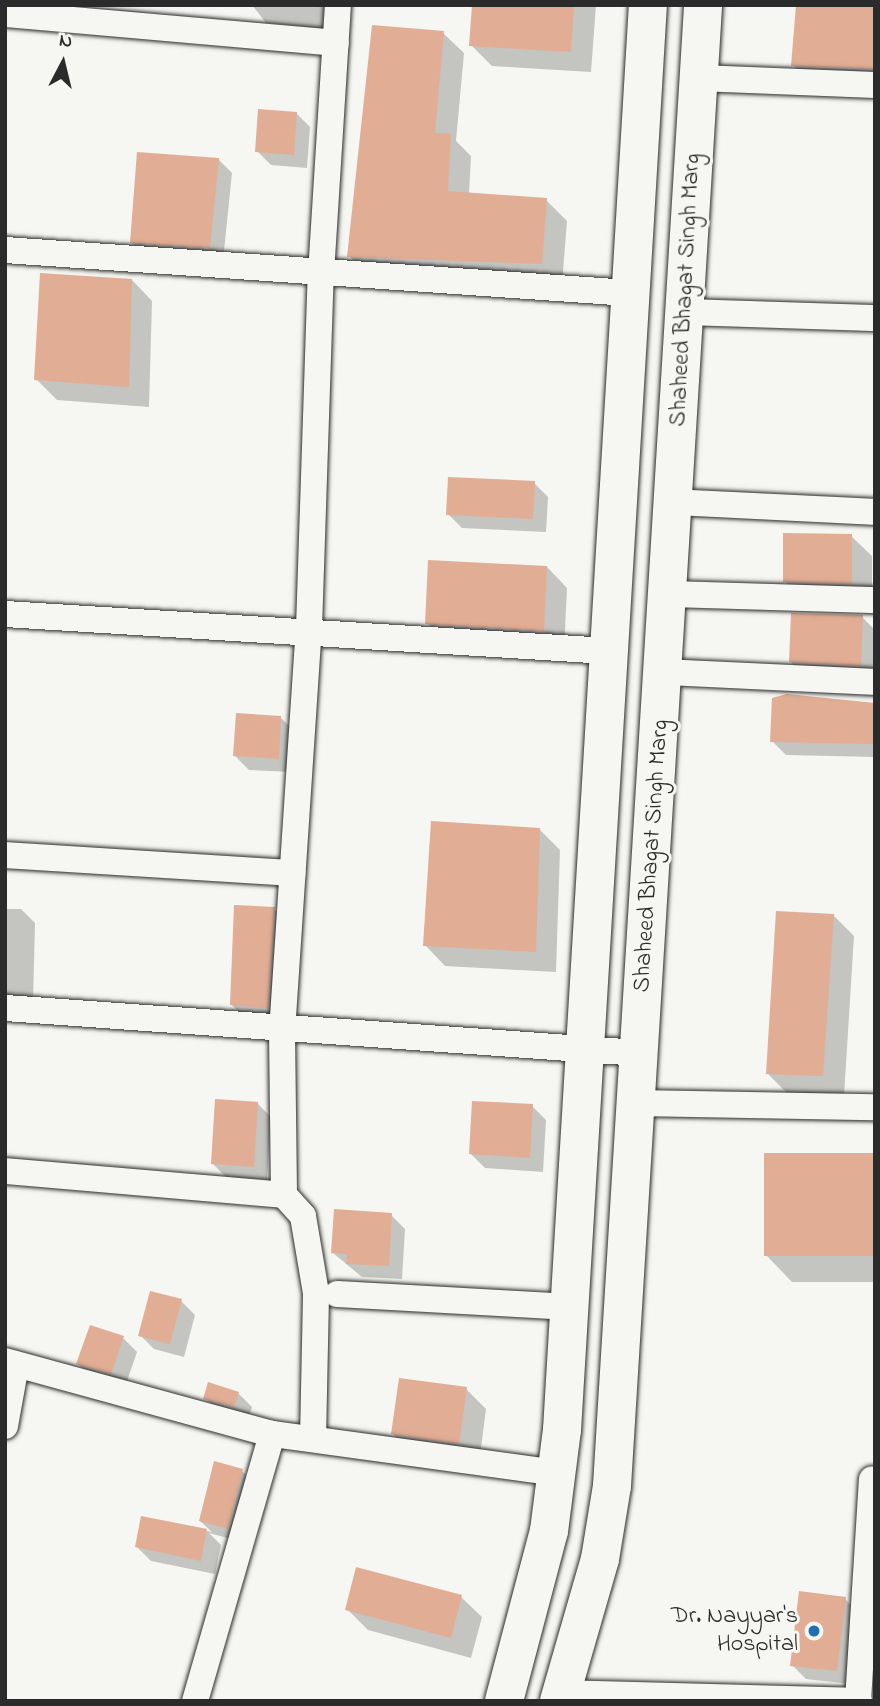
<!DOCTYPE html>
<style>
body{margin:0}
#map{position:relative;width:880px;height:1706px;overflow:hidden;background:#f6f6f2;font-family:"Indie Flower",sans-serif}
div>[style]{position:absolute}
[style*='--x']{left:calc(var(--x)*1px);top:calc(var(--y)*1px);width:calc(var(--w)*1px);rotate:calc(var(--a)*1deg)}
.shadow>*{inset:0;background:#0003}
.building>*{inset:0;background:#e1ad94}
.roads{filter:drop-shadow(0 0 2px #2b2b2b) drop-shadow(0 0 2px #2b2b2b)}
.street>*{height:26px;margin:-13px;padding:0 13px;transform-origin:13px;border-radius:13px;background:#f6f6f2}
.secondary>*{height:38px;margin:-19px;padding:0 19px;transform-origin:19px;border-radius:19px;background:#f6f6f2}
.dots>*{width:19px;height:19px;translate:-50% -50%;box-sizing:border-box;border:4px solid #f6f6f2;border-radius:50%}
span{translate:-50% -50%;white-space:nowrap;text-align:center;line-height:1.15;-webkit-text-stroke:6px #f6f6f2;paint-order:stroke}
.street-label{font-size:24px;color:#2b2b2b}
.poi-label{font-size:24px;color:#2b2b2b}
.right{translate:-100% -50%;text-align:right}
.frame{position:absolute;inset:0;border:7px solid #2b2b2b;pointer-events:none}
.north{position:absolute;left:28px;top:28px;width:70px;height:70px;-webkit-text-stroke:5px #f6f6f2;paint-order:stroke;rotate:7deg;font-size:19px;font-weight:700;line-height:28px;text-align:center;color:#2b2b2b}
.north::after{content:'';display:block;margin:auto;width:24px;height:32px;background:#2b2b2b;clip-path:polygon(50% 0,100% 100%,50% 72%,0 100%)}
</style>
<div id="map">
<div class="shadow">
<div style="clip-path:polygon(252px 5px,329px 5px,328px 29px,266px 23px)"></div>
<div style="clip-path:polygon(473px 5px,596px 5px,591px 72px,492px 66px,471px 45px)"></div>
<div style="clip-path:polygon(875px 5px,875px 88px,814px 86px,793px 65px)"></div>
<div style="clip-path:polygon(443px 33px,464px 53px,456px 141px,471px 156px,469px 194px,546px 200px,567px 221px,562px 284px,370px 277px,349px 256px)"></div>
<div style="clip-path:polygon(296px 113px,310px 127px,307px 168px,271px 165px,257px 151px)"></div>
<div style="clip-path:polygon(218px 159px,232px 173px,223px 261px,145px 256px,131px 242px)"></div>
<div style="clip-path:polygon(132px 280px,152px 301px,149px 407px,57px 400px,36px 379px)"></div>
<div style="clip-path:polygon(534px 483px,548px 497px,546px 532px,462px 528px,448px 514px)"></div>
<div style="clip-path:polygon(851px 536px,872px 556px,872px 603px,805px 602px,785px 581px)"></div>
<div style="clip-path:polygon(547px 567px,567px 588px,564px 651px,448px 644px,427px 623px)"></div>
<div style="clip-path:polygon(862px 617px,875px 630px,875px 685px,811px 682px,790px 661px)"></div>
<div style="clip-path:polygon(787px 695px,875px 704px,875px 757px,786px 755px,772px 741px)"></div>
<div style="clip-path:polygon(281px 718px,295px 732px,292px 772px,249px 770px,235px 756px)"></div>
<div style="clip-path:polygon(539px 829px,560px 850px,556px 972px,445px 966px,425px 945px)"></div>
<div style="clip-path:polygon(5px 909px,21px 909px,35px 923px,33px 1003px,5px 1002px)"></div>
<div style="clip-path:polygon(274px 909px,294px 929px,288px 1027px,252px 1025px,232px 1005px)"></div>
<div style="clip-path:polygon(833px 915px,854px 936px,844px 1096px,788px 1094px,768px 1074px)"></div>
<div style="clip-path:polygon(257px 1103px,271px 1117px,267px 1180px,227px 1178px,213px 1164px)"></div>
<div style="clip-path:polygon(532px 1106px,546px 1120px,543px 1172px,485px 1168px,471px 1154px)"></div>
<div style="clip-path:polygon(875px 1154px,875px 1282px,792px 1282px,766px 1255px)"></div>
<div style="clip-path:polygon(391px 1215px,405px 1229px,402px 1279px,362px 1277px,333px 1253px)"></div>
<div style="clip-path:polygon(181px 1301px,195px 1315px,184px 1357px,154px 1349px,140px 1335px)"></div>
<div style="clip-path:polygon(123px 1338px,137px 1352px,125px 1387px,92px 1378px,78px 1364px)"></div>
<div style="clip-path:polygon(466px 1389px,486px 1409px,479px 1463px,414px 1455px,393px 1434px)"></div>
<div style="clip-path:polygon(238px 1393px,252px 1407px,248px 1420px,219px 1412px,205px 1398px)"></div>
<div style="clip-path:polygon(242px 1471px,256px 1485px,242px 1542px,209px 1533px,221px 1545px,215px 1574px,151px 1561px,137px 1547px,143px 1518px,212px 1532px,200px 1521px)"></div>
<div style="clip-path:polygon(461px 1597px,482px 1617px,471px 1658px,368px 1630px,347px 1609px)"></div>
<div style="clip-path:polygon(845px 1599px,859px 1613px,851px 1684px,806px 1679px,792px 1665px)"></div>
</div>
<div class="building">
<div style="clip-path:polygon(472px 5px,574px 5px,571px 52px,469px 46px)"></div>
<div style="clip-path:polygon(796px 5px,875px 5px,875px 69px,791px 66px)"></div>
<div style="clip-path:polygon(372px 25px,444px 31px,435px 133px,451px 134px,448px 191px,547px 198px,542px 264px,347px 257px)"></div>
<div style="clip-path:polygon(258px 109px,297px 112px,294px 155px,255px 152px)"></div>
<div style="clip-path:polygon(137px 152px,219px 158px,210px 248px,130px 243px)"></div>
<div style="clip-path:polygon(40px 273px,132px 279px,129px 387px,34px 380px)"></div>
<div style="clip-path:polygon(448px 477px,535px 481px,533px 519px,446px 515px)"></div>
<div style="clip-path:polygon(783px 533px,852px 534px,852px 584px,783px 582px)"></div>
<div style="clip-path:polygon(428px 560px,547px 566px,544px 631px,425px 624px)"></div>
<div style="clip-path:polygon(791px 613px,863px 615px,861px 666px,789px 662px)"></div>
<div style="clip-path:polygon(787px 694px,875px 703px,875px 744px,770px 742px,772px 698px)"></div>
<div style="clip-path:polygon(236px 713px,281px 716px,279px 759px,233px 756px)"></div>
<div style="clip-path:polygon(431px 821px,540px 828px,536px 952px,423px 946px)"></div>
<div style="clip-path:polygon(234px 905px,275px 907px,268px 1008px,230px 1005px)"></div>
<div style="clip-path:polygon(776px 911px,834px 914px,823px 1076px,766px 1074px)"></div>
<div style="clip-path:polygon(215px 1099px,258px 1102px,254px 1167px,211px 1164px)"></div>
<div style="clip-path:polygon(472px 1101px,533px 1104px,530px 1158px,469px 1154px)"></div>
<div style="clip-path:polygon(764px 1153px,875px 1153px,875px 1256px,764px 1256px)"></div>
<div style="clip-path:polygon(334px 1209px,392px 1213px,389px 1266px,346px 1264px,347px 1254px,331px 1253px)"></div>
<div style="clip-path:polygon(150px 1291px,182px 1299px,170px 1344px,138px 1336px)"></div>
<div style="clip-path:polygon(90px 1325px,124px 1336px,111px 1374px,76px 1364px)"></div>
<div style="clip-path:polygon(399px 1378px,467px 1387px,459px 1444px,391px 1434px)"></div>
<div style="clip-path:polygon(208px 1382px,239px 1392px,234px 1407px,203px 1399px)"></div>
<div style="clip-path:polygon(214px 1461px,243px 1469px,228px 1529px,199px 1521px)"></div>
<div style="clip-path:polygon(141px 1516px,207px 1529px,201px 1561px,135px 1547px)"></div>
<div style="clip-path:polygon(356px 1567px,462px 1595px,451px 1638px,345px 1610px)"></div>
<div style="clip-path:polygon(799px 1591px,846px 1597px,837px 1671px,790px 1666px)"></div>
</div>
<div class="roads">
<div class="street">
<div style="--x:5;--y:14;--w:332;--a:5"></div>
<div style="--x:699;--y:78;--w:176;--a:2.3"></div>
<div style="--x:5;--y:250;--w:625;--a:3.94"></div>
<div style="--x:684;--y:312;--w:191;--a:1.8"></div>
<div style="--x:673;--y:502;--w:202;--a:2.8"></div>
<div style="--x:667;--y:594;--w:208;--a:1.7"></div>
<div style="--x:5;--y:614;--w:604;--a:3.51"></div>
<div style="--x:664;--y:672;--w:211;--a:2.7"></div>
<div style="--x:5;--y:855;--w:288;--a:3.6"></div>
<div style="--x:5;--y:1008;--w:636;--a:4.06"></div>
<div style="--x:635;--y:1103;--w:240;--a:1"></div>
<div style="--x:5;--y:1171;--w:280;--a:4.9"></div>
<div style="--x:337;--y:1294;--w:230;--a:3.2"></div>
<div style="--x:5;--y:1361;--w:277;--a:15.3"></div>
<div style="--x:272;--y:1434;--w:287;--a:7.8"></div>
<div style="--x:5;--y:1426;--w:62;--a:-79.8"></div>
<div style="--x:313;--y:1439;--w:146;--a:-88.8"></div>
<div style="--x:316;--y:1293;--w:78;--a:-99.6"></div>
<div style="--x:303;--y:1216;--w:28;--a:-132"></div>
<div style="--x:284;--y:1195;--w:163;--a:-90.7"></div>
<div style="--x:282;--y:1032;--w:405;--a:-86.2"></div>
<div style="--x:309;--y:628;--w:354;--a:-88.1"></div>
<div style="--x:321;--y:274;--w:270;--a:-86.4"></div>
<div style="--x:561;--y:1693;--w:298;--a:1.5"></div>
<div style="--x:195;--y:1701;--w:278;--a:-73.9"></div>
<div style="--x:858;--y:1701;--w:222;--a:-86.4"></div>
</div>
<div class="secondary">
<div style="--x:504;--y:1701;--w:176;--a:-75.2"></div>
<div style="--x:549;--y:1531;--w:102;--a:-82.7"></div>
<div style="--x:562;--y:1430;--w:1428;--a:-86.55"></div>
<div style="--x:559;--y:1701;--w:148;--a:-73.9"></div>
<div style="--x:600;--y:1559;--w:74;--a:-80.7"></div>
<div style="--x:612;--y:1486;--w:1484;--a:-86.48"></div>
</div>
</div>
<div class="dots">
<div style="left:814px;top:1631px;background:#1f6fb2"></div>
</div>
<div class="street-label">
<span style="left:686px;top:290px;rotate:-87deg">Shaheed Bhagat Singh Marg</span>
<span style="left:652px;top:856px;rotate:-86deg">Shaheed Bhagat Singh Marg</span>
</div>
<div class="poi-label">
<span class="right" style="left:798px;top:1631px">Dr. Nayyar's<br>Hospital</span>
</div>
<div class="frame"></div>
<div class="north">N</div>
</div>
